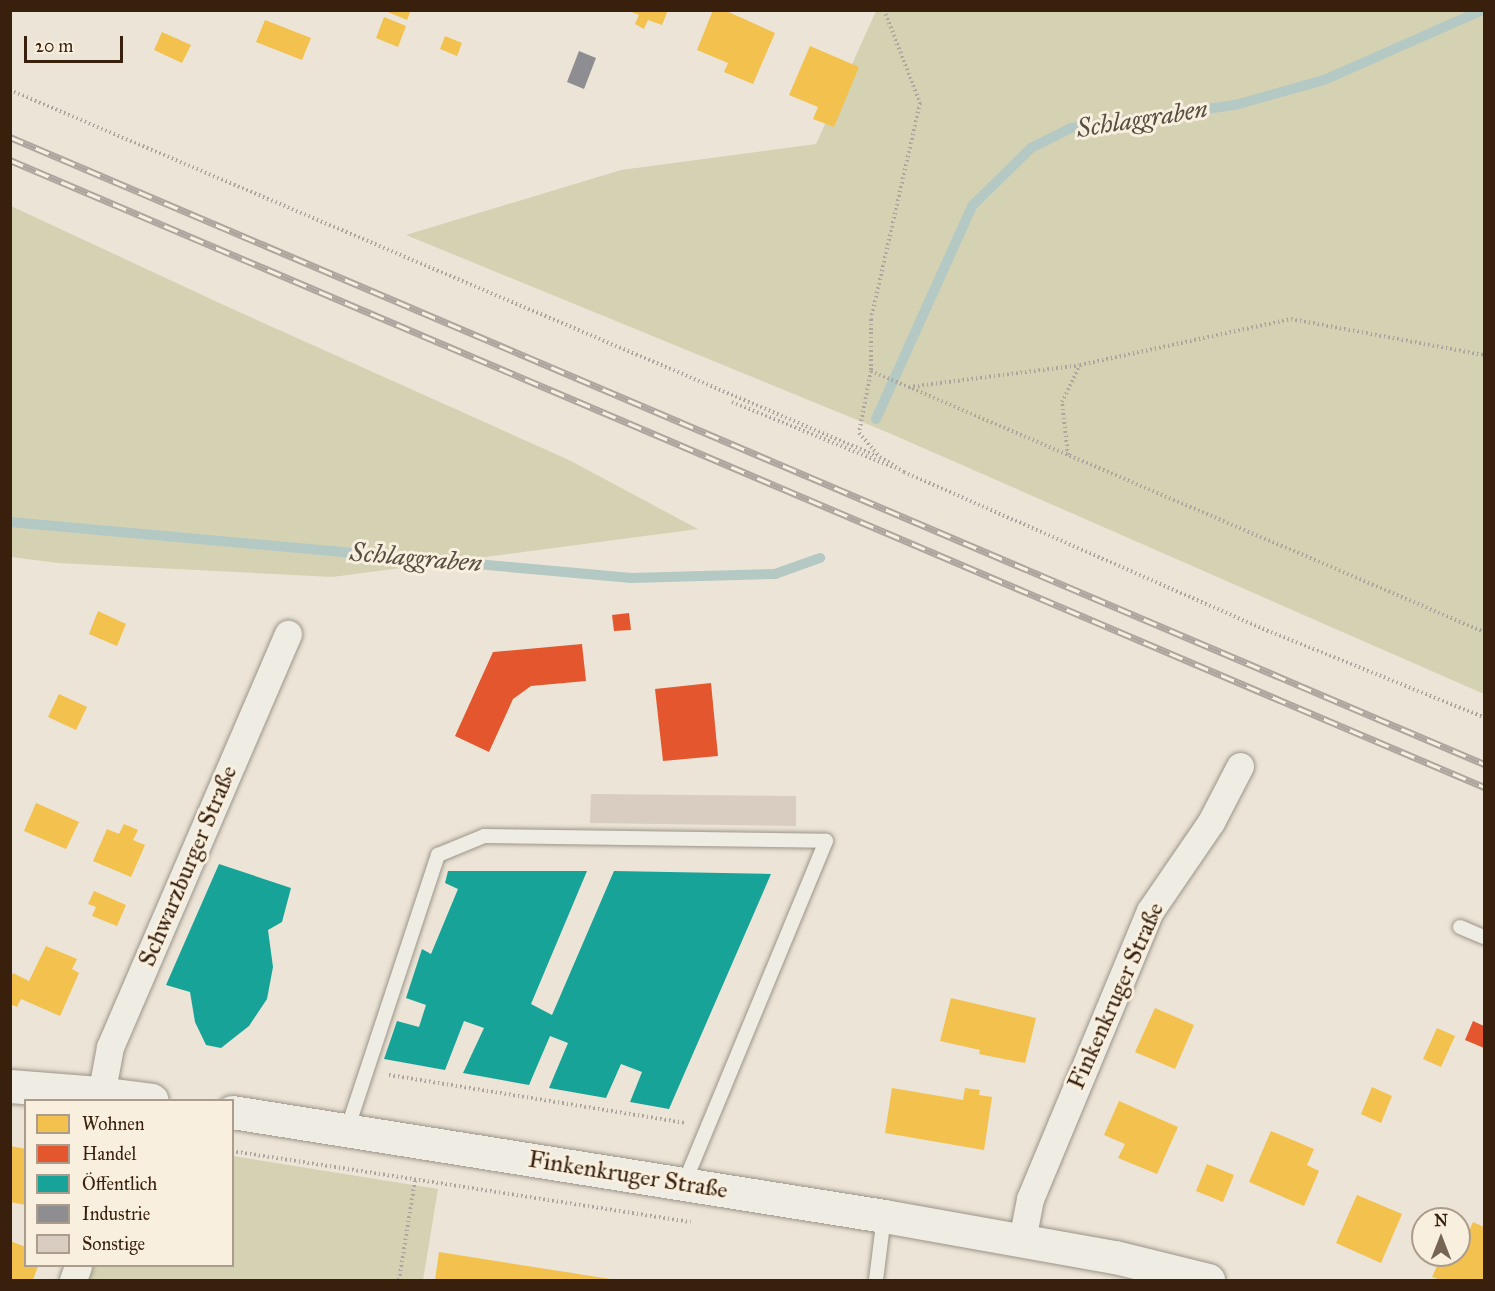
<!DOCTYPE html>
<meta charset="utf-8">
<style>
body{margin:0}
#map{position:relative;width:1495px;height:1291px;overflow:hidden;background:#ece4d6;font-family:"IM FELL Great Primer",serif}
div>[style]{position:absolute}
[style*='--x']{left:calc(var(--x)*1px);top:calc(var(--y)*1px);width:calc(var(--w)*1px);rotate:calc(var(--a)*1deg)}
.green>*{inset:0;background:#d4d2b2}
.homes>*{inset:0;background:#f2c14e}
.shops>*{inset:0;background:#e4572e}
.public>*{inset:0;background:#17a398}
.industry>*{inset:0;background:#8d8d92}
.stream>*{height:10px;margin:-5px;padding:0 5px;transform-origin:5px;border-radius:5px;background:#b4c9c4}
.building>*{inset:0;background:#d9ccc1}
.path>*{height:4px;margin-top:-2px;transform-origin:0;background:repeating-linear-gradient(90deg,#aca69f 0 1.5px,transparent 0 4.5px)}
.roads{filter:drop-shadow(0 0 2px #9b9489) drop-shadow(0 0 2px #9b9489)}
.service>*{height:14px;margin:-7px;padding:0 7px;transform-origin:7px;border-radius:7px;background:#efece4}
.minor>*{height:27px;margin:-13.5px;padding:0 13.5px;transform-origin:13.5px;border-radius:13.5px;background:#efece4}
.tertiary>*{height:33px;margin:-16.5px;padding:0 16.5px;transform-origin:16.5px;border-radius:16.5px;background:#efece4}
.rail>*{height:7px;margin-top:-3.5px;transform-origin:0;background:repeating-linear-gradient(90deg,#f8efdf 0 14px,#aca69f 0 28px);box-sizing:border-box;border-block:2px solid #aca69f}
span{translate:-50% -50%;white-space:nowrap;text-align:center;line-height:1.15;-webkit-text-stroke:6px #f8efdf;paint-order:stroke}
.street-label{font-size:24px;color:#38200c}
.water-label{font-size:26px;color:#564f41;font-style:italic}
.frame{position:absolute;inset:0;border:12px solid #38200c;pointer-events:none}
.legend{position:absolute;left:24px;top:1099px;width:210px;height:168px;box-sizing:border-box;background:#f8efdf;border:2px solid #ab9c8b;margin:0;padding:8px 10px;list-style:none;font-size:18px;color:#38200c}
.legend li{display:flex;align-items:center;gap:12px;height:30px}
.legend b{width:30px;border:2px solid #ab9c8b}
.north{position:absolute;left:1411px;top:1207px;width:60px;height:60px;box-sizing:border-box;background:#f8efdf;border:2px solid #ab9c8b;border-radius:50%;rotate:0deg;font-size:16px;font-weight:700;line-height:24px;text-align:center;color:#38200c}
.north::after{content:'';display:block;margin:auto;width:21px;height:27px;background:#776553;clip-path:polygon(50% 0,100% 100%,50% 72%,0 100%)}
.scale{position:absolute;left:24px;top:36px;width:99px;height:27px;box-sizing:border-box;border:3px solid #38200c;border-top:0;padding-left:8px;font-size:18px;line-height:21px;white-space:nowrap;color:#38200c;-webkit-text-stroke:4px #f8efdf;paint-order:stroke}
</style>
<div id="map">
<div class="green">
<div style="clip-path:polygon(876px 11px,1484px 11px,1484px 694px,889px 433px,406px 235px,621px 170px,816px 144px)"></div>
<div style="clip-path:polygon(11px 206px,228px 307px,569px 460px,698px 529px,332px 577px,58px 563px,11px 557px)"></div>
<div style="clip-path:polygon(233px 1156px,438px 1189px,423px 1280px,88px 1280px,92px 1266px,232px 1266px)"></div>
</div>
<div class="homes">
<div style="clip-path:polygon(383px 10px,411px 10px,407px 20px)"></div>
<div style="clip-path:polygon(627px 10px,668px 10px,662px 25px,648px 20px,644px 29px,635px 24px,639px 15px)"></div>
<div style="clip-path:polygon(713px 10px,724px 10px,775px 33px,753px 84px,724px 72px,728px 63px,697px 50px)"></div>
<div style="clip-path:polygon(384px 17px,406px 26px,398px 47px,376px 38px)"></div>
<div style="clip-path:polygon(265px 20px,311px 38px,302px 60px,256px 42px)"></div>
<div style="clip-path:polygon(162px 32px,191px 45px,182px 63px,154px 50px)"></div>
<div style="clip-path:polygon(445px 36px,462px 43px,457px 56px,440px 49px)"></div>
<div style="clip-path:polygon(810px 46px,859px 67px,834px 127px,813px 119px,818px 107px,789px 95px)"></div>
<div style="clip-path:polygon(98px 611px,126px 624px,117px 646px,89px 634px)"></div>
<div style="clip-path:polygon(59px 694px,87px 707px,76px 730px,48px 717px)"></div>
<div style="clip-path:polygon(36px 803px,79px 822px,66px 849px,24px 831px)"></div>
<div style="clip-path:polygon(124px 824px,138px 830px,133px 840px,145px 845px,131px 877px,93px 861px,107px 829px,119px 834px)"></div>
<div style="clip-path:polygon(94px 891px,126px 905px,117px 926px,92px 916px,96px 907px,88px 904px)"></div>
<div style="clip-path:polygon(46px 946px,77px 959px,72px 969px,79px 973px,60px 1016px,21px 999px,17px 1007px,10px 1004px,10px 980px,13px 973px,29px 981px)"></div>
<div style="clip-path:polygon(951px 998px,1036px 1018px,1025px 1063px,979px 1054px,980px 1050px,940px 1041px)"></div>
<div style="clip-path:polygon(1155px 1008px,1194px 1025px,1175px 1069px,1135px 1052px)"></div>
<div style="clip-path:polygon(1437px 1028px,1455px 1036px,1441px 1067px,1423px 1059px)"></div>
<div style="clip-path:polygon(1372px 1087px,1392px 1096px,1381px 1123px,1361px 1114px)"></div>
<div style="clip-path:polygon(892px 1088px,963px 1100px,965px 1088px,980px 1090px,979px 1095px,992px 1097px,984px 1150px,885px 1133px)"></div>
<div style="clip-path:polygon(1119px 1101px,1178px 1127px,1157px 1174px,1118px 1158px,1125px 1144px,1104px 1135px)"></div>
<div style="clip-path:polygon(1271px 1131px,1314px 1149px,1307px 1165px,1319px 1171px,1304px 1206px,1249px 1182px)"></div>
<div style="clip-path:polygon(10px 1146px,26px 1149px,26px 1205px,10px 1202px)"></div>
<div style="clip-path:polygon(1207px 1164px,1234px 1175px,1223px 1202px,1196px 1191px)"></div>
<div style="clip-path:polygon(1357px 1195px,1402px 1214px,1381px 1263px,1336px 1243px)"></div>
<div style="clip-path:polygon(1473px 1222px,1484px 1227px,1484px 1280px,1441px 1280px,1432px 1277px,1442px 1255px,1457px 1258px)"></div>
<div style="clip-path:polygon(10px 1241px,26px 1247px,26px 1266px,38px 1266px,33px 1280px,10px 1280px)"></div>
<div style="clip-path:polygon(439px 1252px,610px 1279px,610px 1280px,435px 1280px)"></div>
</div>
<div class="shops">
<div style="clip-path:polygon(629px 613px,631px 630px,614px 631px,612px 615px)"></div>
<div style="clip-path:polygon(582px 644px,586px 681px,531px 686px,513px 699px,489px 752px,455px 736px,493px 652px)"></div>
<div style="clip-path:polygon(711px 683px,718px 756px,663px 761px,655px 689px)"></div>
<div style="clip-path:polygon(1473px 1021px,1484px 1026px,1484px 1048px,1465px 1040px)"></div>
</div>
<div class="public">
<div style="clip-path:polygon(219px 864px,291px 888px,282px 922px,268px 930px,273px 967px,267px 999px,249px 1026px,221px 1048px,206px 1045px,195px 1022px,190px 992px,166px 985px)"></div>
<div style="clip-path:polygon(448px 871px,587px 871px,531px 1004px,552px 1015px,614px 871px,771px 874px,669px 1109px,630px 1102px,642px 1072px,621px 1064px,606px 1098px,549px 1088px,568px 1043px,550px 1036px,529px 1085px,463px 1073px,484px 1028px,464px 1021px,445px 1070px,384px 1059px,397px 1021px,419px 1027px,426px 1005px,406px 998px,422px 949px,431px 954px,458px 889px,445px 883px)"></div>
</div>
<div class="industry">
<div style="clip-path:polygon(579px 51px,596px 58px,584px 89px,567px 82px)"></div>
</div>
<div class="stream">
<div style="--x:876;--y:419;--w:234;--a:-65.7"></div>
<div style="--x:972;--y:206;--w:83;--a:-44.5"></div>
<div style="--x:1031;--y:148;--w:45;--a:-26.6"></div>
<div style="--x:1071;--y:128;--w:166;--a:-8"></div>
<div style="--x:1235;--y:105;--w:92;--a:-15.7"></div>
<div style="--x:1324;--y:80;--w:174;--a:-23.8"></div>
<div style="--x:10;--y:522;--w:624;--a:5.15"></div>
<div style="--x:631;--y:578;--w:144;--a:-1.6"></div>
<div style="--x:775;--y:574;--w:48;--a:-19.6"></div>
</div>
<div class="building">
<div style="clip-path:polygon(591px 794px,796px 796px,796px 826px,590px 823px)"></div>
</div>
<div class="path">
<div style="--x:884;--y:10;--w:100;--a:68.8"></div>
<div style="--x:920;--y:103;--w:221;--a:102.8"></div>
<div style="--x:871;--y:319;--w:52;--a:90"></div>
<div style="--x:871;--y:371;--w:63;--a:101"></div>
<div style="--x:859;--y:433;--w:32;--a:49"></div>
<div style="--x:880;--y:457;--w:28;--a:32"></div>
<div style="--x:904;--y:472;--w:400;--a:23.6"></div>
<div style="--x:1271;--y:632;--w:229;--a:21.8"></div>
<div style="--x:10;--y:90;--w:941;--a:22.89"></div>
<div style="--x:871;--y:371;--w:666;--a:23.06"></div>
<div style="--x:909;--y:387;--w:172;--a:-7.3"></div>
<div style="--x:732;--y:402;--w:176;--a:22"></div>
<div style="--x:1068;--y:455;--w:53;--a:-96.5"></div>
<div style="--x:1062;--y:402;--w:41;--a:-64.1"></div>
<div style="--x:1080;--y:365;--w:216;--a:-12.3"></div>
<div style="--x:1291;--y:319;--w:196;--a:10.6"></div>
<div style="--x:389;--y:1075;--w:299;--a:9.2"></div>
<div style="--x:232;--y:1151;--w:464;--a:8.8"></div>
<div style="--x:399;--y:1280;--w:101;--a:-80.9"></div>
</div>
<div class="roads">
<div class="service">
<div style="--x:1460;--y:927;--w:26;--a:23"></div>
<div style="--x:347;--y:1130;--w:290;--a:-71.7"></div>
<div style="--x:438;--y:855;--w:50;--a:-22.4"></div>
<div style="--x:484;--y:836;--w:342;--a:0.8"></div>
<div style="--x:826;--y:841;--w:371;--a:112.5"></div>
<div style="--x:876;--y:1280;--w:64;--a:-82.9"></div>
</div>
<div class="minor">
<div style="--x:100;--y:1100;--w:54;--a:-79.3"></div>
<div style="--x:110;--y:1047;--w:450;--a:-66.7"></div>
<div style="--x:1022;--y:1240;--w:42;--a:-79"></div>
<div style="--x:1030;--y:1199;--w:312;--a:-67.4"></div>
<div style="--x:1150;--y:911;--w:108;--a:-55.6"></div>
<div style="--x:1211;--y:822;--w:63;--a:-62.6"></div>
<div style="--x:73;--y:1280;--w:15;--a:-70"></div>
</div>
<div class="tertiary">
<div style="--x:10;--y:1086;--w:89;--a:4.5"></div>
<div style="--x:99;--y:1093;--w:53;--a:7.5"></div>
<div style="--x:232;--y:1112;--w:660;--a:9.06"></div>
<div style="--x:884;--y:1216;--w:235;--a:10.1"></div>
<div style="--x:1115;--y:1257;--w:96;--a:13.9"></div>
</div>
</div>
<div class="rail">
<div style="--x:10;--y:137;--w:1602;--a:23.04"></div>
<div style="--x:10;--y:160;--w:1602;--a:23.04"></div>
</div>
<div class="street-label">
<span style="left:188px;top:866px;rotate:-67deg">Schwarzburger Straße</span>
<span style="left:1116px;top:996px;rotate:-66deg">Finkenkruger Straße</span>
<span style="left:628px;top:1175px;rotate:9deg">Finkenkruger Straße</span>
</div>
<div class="water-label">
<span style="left:1142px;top:119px;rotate:-9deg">Schlaggraben</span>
<span style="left:416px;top:558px;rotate:5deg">Schlaggraben</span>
</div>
<div class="frame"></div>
<ul class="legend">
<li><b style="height:16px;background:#f2c14e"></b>Wohnen</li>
<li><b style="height:16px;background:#e4572e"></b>Handel</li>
<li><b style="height:16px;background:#17a398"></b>Öffentlich</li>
<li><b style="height:16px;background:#8d8d92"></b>Industrie</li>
<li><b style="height:16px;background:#d9ccc1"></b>Sonstige</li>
</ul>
<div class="north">N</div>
<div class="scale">20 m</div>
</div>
